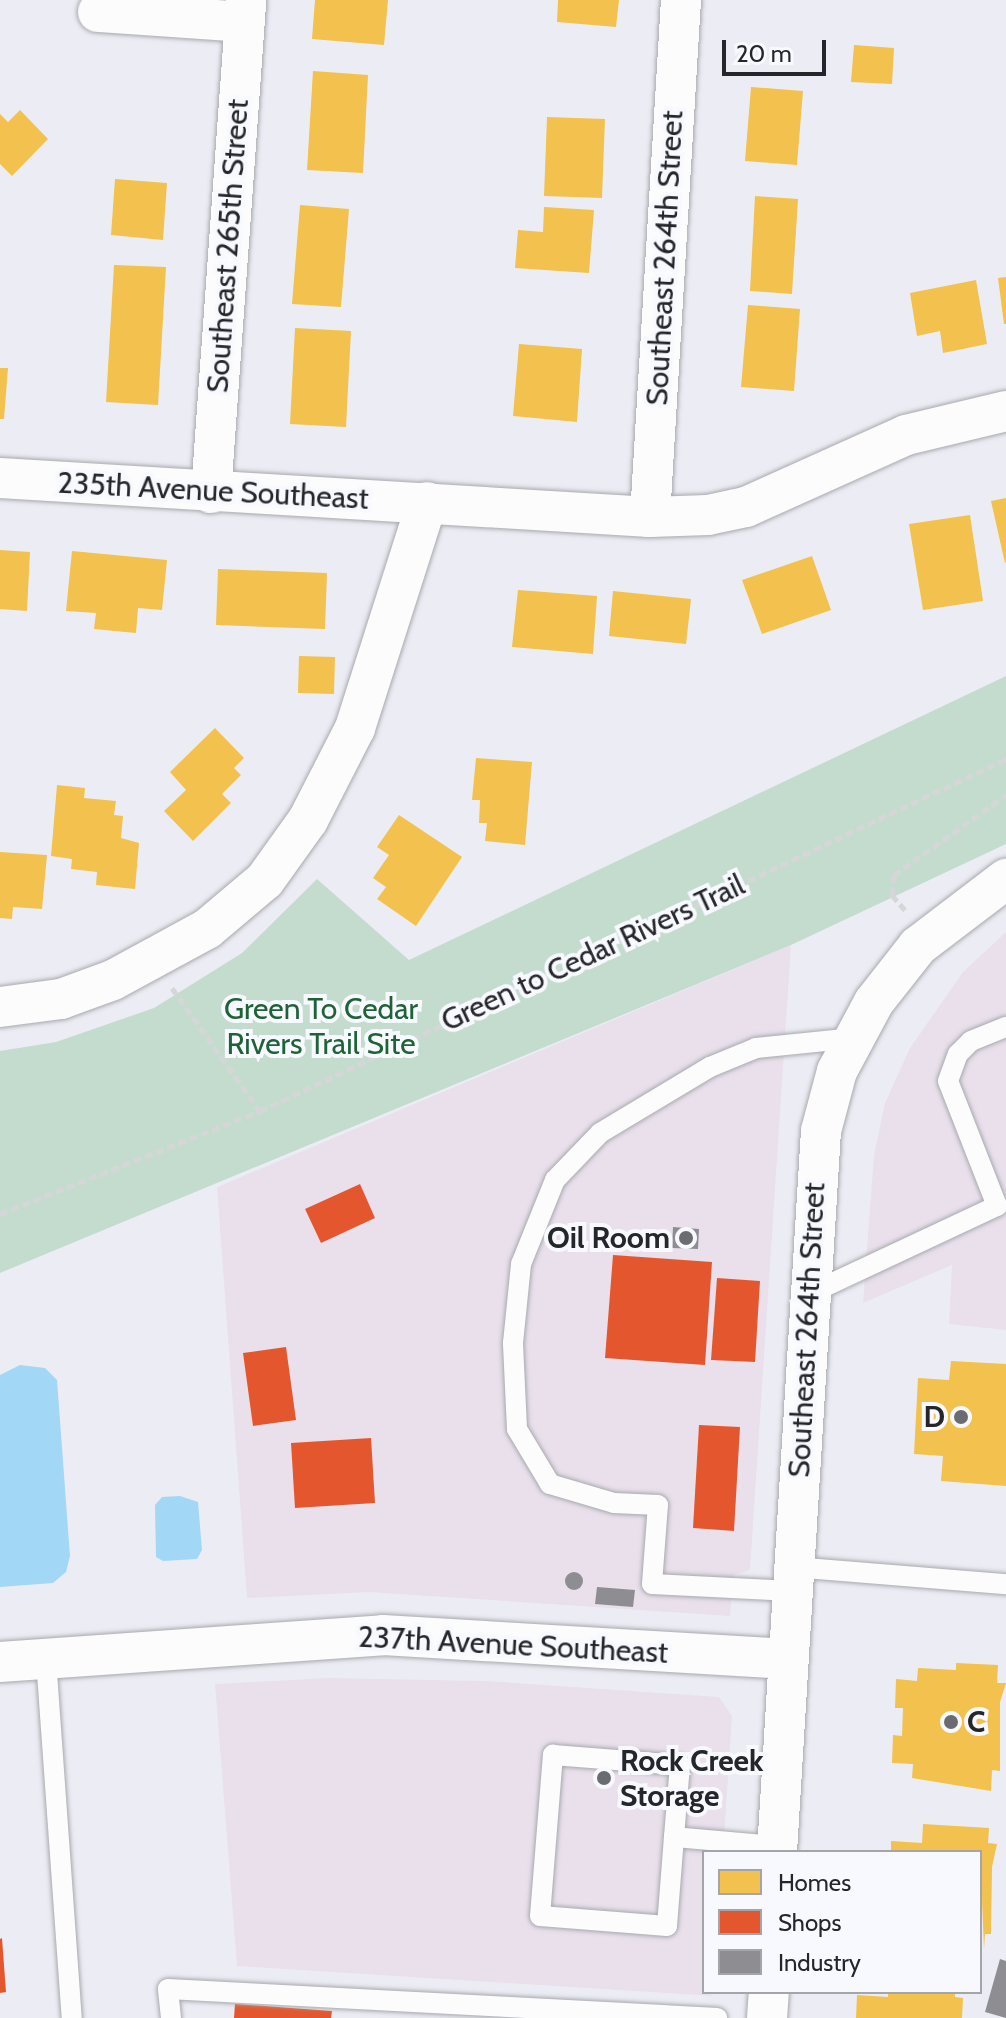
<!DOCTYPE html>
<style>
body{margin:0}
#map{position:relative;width:1006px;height:2018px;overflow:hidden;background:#ecedf4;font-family:Cabin,sans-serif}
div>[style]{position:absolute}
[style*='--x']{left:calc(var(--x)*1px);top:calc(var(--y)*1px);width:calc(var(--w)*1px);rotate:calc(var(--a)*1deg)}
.industrial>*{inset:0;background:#e9e0ec}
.green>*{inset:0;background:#c4dcce}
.water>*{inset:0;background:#a2d7f6}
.homes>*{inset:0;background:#f2c14e}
.shops>*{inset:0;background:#e4572e}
.industry>*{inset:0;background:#8d8d92}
.round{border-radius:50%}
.path>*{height:5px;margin-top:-2.5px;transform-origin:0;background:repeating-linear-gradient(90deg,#d5d6d8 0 8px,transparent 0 12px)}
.roads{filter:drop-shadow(0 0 2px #a8a9ae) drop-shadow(0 0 2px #a8a9ae)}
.service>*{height:20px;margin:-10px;padding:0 10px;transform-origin:10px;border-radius:10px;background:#fcfcfd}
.minor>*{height:40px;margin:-20px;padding:0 20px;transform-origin:20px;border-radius:20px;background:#fcfcfd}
.dots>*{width:22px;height:22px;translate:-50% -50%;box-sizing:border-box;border:4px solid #f8f9fe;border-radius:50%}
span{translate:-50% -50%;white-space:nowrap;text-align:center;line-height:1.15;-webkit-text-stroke:8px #f8f9fe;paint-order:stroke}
.street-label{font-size:30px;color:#25262a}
.park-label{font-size:30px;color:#1d6337}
.poi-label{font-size:30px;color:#25262a;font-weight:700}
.right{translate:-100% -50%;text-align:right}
.left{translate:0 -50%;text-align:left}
.legend{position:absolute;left:702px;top:1850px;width:280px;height:144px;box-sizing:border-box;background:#f8f9fe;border:2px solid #a4a5a9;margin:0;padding:10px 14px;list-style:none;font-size:24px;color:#25262a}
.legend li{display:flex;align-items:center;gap:16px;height:40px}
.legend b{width:40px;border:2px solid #a4a5a9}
.scale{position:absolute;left:722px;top:40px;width:104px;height:36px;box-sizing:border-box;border:4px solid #25262a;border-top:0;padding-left:10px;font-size:24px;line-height:28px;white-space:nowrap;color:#25262a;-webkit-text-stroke:6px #f8f9fe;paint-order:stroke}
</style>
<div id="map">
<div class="industrial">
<div style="clip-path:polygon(1006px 932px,1006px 1330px,949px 1324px,952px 1265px,863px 1303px,874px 1155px,885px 1103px,910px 1048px,963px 972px)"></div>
<div style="clip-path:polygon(791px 945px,750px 1570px,733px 1575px,730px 1616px,369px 1592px,247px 1598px,217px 1187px)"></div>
<div style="clip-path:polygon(328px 1678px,487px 1681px,719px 1697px,732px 1716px,723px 1852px,704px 1852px,704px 1992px,714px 1996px,237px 1966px,215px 1684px)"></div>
</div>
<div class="green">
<div style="clip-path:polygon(1006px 676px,1006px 844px,791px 945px,0 1273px,0 1051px,56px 1042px,154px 1008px,242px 953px,317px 879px,409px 960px)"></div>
</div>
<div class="water">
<div style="clip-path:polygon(20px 1365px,45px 1368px,57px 1380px,70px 1556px,66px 1572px,53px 1583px,0 1587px,0 1375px)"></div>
<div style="clip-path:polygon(180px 1496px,198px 1502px,202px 1550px,197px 1559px,163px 1561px,156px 1557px,155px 1505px,162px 1497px)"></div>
</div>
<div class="homes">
<div style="clip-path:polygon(315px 0,388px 0,384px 45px,312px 39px)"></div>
<div style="clip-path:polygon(558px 0,619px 0,616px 27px,557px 22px)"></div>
<div style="clip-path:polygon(854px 45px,894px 48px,892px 84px,851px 82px)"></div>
<div style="clip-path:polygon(313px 71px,368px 75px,363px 173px,307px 170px)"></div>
<div style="clip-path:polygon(751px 87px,803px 91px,797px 165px,745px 161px)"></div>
<div style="clip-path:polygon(20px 110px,48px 139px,12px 176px,0 164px,0 114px,8px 122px)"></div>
<div style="clip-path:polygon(547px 117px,605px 119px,602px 198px,544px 196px)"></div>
<div style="clip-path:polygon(115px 179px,167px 183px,163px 240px,111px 235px)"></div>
<div style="clip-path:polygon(755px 196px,798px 199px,792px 294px,750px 291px)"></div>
<div style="clip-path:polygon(300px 205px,349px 209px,341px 307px,292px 304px)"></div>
<div style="clip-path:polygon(544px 207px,594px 210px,589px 273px,515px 268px,518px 230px,543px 232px)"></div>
<div style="clip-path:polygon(114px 265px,166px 267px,158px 405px,106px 402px)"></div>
<div style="clip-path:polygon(1006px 277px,1006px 324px,1004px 324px,998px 278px)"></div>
<div style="clip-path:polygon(976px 280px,987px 344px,943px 353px,940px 331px,917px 336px,910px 293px)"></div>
<div style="clip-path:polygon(748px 305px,800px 309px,794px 391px,741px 387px)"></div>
<div style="clip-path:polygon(295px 328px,351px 331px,346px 427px,290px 424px)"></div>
<div style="clip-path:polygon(519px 344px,582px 349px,577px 422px,513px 416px)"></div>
<div style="clip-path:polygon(0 368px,8px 368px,4px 419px,0 419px)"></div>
<div style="clip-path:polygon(1006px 498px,1006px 562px,1005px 563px,991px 501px)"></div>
<div style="clip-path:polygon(970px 515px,983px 601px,923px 610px,909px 524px)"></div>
<div style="clip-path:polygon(0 550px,30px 552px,27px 611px,0 609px)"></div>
<div style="clip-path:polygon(72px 551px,167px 560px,162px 610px,138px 608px,136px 633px,94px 629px,96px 613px,66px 611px)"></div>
<div style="clip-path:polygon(812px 556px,831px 610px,762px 634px,742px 580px)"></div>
<div style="clip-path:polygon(218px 569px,327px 573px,325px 629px,216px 625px)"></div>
<div style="clip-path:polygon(518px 590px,597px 596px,593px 654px,512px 647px)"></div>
<div style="clip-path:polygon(613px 591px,691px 599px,686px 644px,609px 636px)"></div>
<div style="clip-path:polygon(299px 656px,335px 657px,334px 694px,298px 693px)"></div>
<div style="clip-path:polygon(215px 728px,244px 758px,234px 768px,241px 775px,222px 794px,231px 803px,193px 841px,164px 811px,186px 790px,170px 772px)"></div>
<div style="clip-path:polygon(476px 758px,532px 762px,525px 845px,485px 841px,487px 823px,479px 823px,480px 800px,472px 800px)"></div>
<div style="clip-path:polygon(57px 785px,85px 788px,84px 798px,116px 801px,114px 815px,123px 816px,121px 838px,139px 843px,135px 889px,96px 885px,97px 872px,71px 869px,72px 859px,51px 856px)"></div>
<div style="clip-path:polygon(399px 815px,462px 857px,416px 926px,377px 899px,386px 887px,373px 878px,389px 855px,377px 847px)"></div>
<div style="clip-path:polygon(0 852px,47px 855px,42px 909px,13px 907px,12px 919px,0 918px)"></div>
<div style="clip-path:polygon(951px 1361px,1006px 1364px,1006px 1486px,941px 1481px,943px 1456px,914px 1454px,918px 1378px,949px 1380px)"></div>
<div style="clip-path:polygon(956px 1663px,998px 1665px,997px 1683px,1006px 1683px,1000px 1702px,1000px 1771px,992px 1770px,991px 1791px,912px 1778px,913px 1764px,892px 1763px,893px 1735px,902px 1736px,903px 1708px,895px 1708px,896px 1679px,917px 1681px,918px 1668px,956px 1670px)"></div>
<div style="clip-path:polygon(923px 1824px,989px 1828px,988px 1843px,997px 1844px,992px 1867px,991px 1934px,985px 1934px,984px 1949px,980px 1852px,891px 1852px,891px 1841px,922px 1843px)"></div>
<div style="clip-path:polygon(888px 1992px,955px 1992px,955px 1997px,963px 1998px,962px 2018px,856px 2018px,857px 1995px,888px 1997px)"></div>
</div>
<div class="shops">
<div style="clip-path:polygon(360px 1184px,375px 1218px,321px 1243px,305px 1209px)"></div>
<div style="clip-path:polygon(613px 1255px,712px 1262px,705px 1365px,605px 1358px)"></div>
<div style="clip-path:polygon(717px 1278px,760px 1281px,755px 1362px,711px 1360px)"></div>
<div style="clip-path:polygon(286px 1347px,296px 1420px,253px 1426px,243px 1353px)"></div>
<div style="clip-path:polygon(699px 1425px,740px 1427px,734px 1531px,693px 1528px)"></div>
<div style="clip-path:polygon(371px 1438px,375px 1503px,295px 1508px,291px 1443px)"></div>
<div style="clip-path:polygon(2px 1938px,6px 1992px,0 1993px,0 1939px)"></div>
<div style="clip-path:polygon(235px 2004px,332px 2011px,331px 2018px,234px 2018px)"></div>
</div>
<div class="industry">
<div style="clip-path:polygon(673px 1227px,699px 1229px,698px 1249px,672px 1248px)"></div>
<div class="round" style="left:565px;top:1572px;width:18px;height:18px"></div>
<div style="clip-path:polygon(597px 1587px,635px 1590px,633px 1607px,595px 1604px)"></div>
<div style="clip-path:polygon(1000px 1959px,1006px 1961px,1006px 2018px,985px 2012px)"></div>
</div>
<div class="path">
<div style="--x:905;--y:910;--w:20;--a:-131"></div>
<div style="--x:892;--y:895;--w:20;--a:-84"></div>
<div style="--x:894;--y:875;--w:138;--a:-35.5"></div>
<div style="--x:172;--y:988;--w:150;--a:54.5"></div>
<div style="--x:0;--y:1214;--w:280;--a:-21.6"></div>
<div style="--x:260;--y:1111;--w:825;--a:-25.26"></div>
</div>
<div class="roads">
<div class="service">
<div style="--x:809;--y:1294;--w:208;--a:-25.1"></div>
<div style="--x:997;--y:1206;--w:134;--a:-111.4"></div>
<div style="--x:948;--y:1081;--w:29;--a:-70"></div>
<div style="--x:958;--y:1054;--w:18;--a:-45"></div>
<div style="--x:971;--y:1041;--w:38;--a:-22"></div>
<div style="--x:793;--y:1567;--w:214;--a:4.6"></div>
<div style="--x:792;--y:1591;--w:140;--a:-177.1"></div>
<div style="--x:652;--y:1584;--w:79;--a:-85.7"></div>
<div style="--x:658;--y:1505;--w:44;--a:-177.4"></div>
<div style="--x:614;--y:1503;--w:67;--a:-163.5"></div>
<div style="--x:550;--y:1484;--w:64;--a:-121"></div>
<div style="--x:517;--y:1429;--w:86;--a:-92.7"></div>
<div style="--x:513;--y:1343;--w:79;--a:-84.2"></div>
<div style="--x:521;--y:1264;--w:91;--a:-68"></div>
<div style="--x:555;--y:1180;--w:65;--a:-46.2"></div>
<div style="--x:600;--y:1133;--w:128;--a:-31"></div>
<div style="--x:710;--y:1067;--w:50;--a:-22.4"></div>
<div style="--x:756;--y:1048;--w:99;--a:-5.8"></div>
<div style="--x:46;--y:1659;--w:360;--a:85.9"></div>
<div style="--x:674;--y:1837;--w:89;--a:94.5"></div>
<div style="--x:667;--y:1926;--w:127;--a:-175.5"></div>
<div style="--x:540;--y:1916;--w:162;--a:-85.4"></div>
<div style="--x:553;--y:1755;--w:127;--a:4.5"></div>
<div style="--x:680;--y:1765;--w:72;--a:94.8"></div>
<div style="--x:674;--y:1837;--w:103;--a:5"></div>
<div style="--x:171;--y:2018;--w:29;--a:-96"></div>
<div style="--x:168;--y:1989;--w:550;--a:3.02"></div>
</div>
<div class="minor">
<div style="--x:98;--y:12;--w:146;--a:3.9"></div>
<div style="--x:0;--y:478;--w:651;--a:3.43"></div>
<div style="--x:650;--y:517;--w:58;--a:-2"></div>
<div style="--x:708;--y:515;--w:39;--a:-12"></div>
<div style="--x:746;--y:507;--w:175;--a:-24.2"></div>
<div style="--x:906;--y:435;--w:103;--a:-13.5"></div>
<div style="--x:211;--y:493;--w:494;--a:-85.9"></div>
<div style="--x:650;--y:517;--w:518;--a:-86.57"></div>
<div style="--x:0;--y:1007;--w:62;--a:-7.5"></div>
<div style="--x:61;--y:999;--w:55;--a:-20.1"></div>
<div style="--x:113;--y:980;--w:107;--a:-28.5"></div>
<div style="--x:207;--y:929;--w:76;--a:-40.2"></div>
<div style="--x:265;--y:880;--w:74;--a:-54.4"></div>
<div style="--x:308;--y:820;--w:103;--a:-62.9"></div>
<div style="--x:355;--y:728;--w:237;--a:-72.3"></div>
<div style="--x:0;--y:1662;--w:384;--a:-4"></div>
<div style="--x:383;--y:1635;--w:406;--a:3.4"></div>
<div style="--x:777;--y:1852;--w:722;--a:-86.51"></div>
<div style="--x:821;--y:1131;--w:62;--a:-75.1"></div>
<div style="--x:837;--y:1071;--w:78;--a:-61.8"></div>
<div style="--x:874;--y:1002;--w:71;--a:-51.8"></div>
<div style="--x:918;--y:946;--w:111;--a:-37.3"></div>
<div style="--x:767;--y:2018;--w:26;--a:-86"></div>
</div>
</div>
<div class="dots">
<div style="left:686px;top:1238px;background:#6b6c71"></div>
<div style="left:961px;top:1417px;background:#6b6c71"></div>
<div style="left:951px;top:1722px;background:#6b6c71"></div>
<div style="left:604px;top:1778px;background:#6b6c71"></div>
</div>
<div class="street-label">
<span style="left:228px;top:246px;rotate:-86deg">Southeast 265th Street</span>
<span style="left:665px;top:258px;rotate:-87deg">Southeast 264th Street</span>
<span style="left:213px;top:491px;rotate:3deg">235th Avenue Southeast</span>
<span style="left:593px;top:953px;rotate:-25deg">Green to Cedar Rivers Trail</span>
<span style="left:807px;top:1330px;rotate:-87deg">Southeast 264th Street</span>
<span style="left:513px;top:1645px;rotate:3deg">237th Avenue Southeast</span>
</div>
<div class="park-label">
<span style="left:321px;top:1026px">Green To Cedar<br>Rivers Trail Site</span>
</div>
<div class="poi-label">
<span class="right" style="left:670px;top:1238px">Oil Room</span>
<span class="right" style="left:945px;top:1417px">D</span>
<span class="left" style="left:967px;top:1722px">C</span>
<span class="left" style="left:620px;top:1778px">Rock Creek<br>Storage</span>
</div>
<ul class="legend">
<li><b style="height:22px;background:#f2c14e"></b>Homes</li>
<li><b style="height:22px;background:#e4572e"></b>Shops</li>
<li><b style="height:22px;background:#8d8d92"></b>Industry</li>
</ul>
<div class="scale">20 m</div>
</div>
